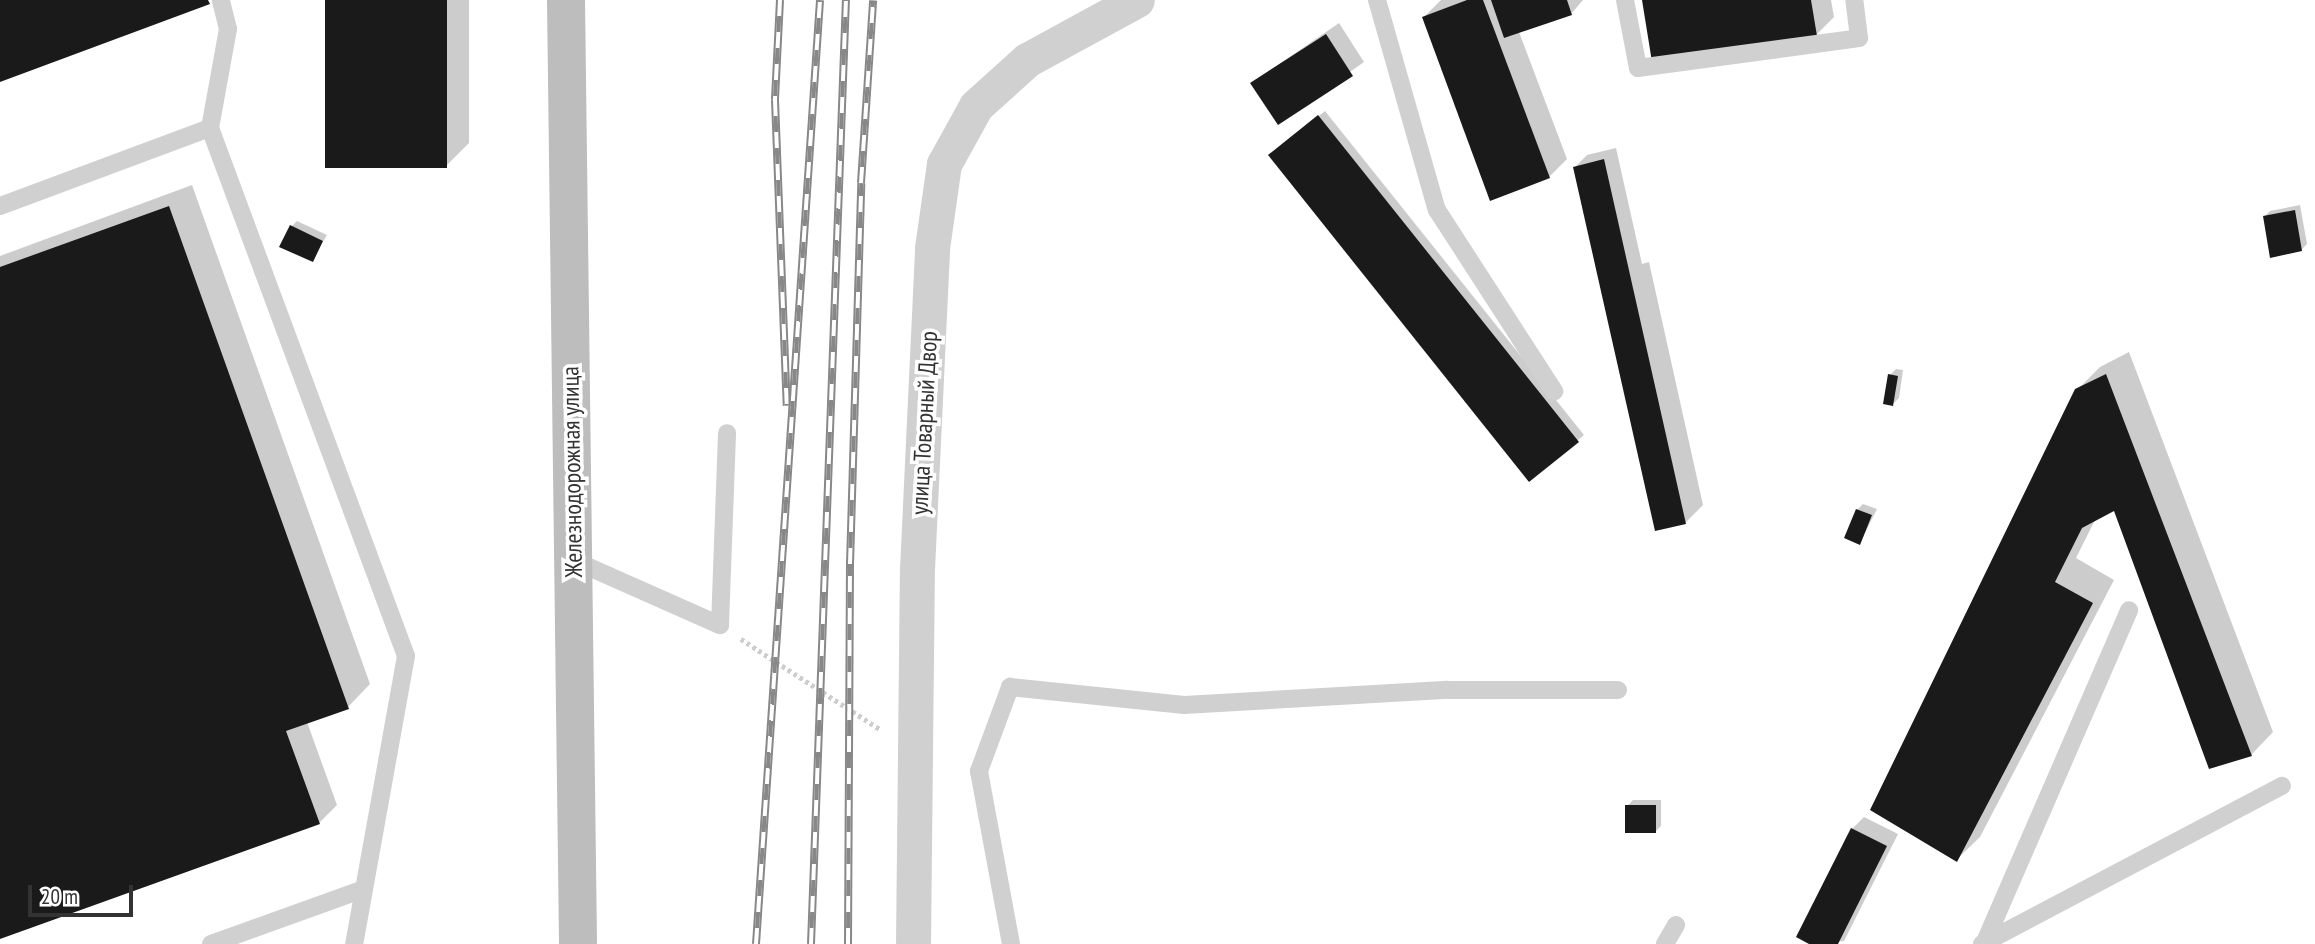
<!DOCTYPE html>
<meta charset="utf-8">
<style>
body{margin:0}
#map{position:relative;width:2315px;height:944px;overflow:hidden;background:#fff;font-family:"PT Sans Narrow",sans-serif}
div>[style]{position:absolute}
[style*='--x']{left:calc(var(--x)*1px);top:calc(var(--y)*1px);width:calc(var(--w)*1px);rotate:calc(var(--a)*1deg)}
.shadow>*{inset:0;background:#0003}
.building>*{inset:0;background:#1a1a1a}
.path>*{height:4.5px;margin-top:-2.25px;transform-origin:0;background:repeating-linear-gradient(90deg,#cdcdcd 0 3.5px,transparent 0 7px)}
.lane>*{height:18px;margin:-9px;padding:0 9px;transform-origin:9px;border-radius:9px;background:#d0d0d0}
.street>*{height:35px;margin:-17.5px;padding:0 17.5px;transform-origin:17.5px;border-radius:17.5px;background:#d0d0d0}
.secondary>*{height:38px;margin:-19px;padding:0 19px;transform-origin:19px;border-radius:19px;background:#bdbdbd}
.rail>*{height:8px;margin-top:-4px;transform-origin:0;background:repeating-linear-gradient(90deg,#fff 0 16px,#888 0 32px);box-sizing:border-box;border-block:2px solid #888}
span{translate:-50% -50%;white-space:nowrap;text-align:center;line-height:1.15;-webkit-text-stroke:7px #fff;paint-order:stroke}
.street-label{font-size:24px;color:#333}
.scale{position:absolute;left:28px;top:885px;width:105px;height:32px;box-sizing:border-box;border:4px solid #333;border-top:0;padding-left:9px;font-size:21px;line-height:24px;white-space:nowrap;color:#333;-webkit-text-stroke:5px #fff;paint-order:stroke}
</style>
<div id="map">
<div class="shadow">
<div style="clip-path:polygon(327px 0,469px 0,469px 143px,446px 166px)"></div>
<div style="clip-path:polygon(1441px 0,1583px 0,1571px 14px,1519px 32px,1567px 159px,1549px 177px,1424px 17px)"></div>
<div style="clip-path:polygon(1644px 0,1831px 0,1834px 17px,1816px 35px)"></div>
<div style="clip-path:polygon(1339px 23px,1364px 62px,1278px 123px,1252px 83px)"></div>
<div style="clip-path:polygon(1325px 111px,1584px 435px,1530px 480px,1276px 150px)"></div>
<div style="clip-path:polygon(1616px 148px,1642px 264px,1649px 262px,1703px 505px,1685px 523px,1575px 167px,1587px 155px)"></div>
<div style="clip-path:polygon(192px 185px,370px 684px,348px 707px,307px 722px,337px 805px,319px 823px,0 937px,0 256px)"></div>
<div style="clip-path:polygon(2300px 205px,2307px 244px,2301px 250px,2265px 216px,2270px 211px)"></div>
<div style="clip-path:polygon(297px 221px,327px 235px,312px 260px,291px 227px)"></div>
<div style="clip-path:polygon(2129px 352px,2273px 732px,2251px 755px,2115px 509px,2096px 518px,2076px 558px,2114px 580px,1980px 837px,1957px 859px,2077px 390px,2100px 367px)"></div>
<div style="clip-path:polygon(1896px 369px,1903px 370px,1899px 398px,1893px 404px,1890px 375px)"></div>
<div style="clip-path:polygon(1863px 504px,1877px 509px,1860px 543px,1857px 510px)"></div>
<div style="clip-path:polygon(1633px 800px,1661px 800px,1661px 826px,1655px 832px,1627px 806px)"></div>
<div style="clip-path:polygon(1864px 817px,1898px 834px,1844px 941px,1813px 944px,1852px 829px)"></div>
</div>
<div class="building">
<div style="clip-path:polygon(0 0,208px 0,210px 4px,0 82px)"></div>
<div style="clip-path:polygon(325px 0,447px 0,447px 168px,325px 168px)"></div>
<div style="clip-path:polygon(1467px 0,1483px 0,1550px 178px,1490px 201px,1422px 17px)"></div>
<div style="clip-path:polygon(1491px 0,1567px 0,1572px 15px,1504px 38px)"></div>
<div style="clip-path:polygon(1642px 0,1811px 0,1817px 36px,1652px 62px)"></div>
<div style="clip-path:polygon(1326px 34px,1353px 76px,1278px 125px,1250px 83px)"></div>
<div style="clip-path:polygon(1318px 115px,1579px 442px,1529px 482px,1268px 155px)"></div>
<div style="clip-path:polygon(1604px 159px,1686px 524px,1655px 531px,1573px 167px)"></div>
<div style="clip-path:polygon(169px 206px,349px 709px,286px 731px,320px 824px,0 939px,0 267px)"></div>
<div style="clip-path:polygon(2295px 210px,2302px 251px,2270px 258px,2263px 216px)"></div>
<div style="clip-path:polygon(290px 225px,323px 241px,313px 262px,279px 247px)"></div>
<div style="clip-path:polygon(1888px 374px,1898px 376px,1893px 406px,1883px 404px)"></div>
<div style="clip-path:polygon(2106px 374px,2252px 756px,2209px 769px,2114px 511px,2082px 528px,2055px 582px,2093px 603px,1957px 862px,1870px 810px,2075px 389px)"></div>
<div style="clip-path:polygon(1856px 509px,1872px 515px,1860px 545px,1844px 538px)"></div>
<div style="clip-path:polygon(1625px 805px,1656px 805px,1656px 833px,1625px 833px)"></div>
<div style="clip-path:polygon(1851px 828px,1887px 846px,1838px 944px,1809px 944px,1796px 937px)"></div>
</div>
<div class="path">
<div style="--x:741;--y:639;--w:167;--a:33"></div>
</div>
<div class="lane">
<div style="--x:1377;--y:0;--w:218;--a:74.1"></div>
<div style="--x:1437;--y:210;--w:216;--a:57.1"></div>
<div style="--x:1625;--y:0;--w:69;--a:79.2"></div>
<div style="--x:1638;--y:68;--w:223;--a:-7.7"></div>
<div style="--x:1859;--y:38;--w:38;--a:-97"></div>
<div style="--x:210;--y:128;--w:101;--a:-79.7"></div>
<div style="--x:228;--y:29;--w:30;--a:-104"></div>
<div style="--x:0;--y:206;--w:224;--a:-20.4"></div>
<div style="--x:210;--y:128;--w:563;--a:69.63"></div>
<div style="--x:406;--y:656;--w:293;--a:100.2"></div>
<div style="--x:573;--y:560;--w:161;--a:23.9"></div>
<div style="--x:720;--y:625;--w:192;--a:-87.9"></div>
<div style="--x:211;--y:944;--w:159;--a:-19.8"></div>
<div style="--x:1011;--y:944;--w:176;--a:-100.5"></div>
<div style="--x:979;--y:771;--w:90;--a:-69.7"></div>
<div style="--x:1010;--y:687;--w:175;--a:5.9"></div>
<div style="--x:1184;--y:705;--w:264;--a:-3.3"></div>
<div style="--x:1448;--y:690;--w:170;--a:0"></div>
<div style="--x:1665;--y:944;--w:22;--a:-60"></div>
<div style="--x:1982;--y:944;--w:339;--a:-27.8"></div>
<div style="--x:1984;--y:944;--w:364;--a:-66.5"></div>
</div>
<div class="street">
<div style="--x:913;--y:944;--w:375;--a:-89.4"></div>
<div style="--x:917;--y:569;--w:321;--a:-87.3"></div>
<div style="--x:932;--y:248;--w:85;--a:-81.9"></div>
<div style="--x:944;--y:164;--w:66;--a:-61.1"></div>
<div style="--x:976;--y:106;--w:69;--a:-42"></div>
<div style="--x:1027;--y:60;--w:125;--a:-28.6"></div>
</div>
<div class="secondary">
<div style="--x:566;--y:0;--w:944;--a:89.27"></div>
</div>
<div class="rail">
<div style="--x:780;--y:0;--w:100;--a:92.9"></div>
<div style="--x:775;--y:100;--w:306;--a:87.8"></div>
<div style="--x:756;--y:944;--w:946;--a:-86.12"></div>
<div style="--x:811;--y:944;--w:945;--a:-87.88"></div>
<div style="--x:848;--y:944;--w:380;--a:-89.7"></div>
<div style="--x:850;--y:564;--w:381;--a:-88.3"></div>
<div style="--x:861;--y:183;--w:183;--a:-86.2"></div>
</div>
<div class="street-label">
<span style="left:924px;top:423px;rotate:-87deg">улица Товарный Двор</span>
<span style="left:572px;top:472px;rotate:-91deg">Железнодорожная улица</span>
</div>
<div class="scale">20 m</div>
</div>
